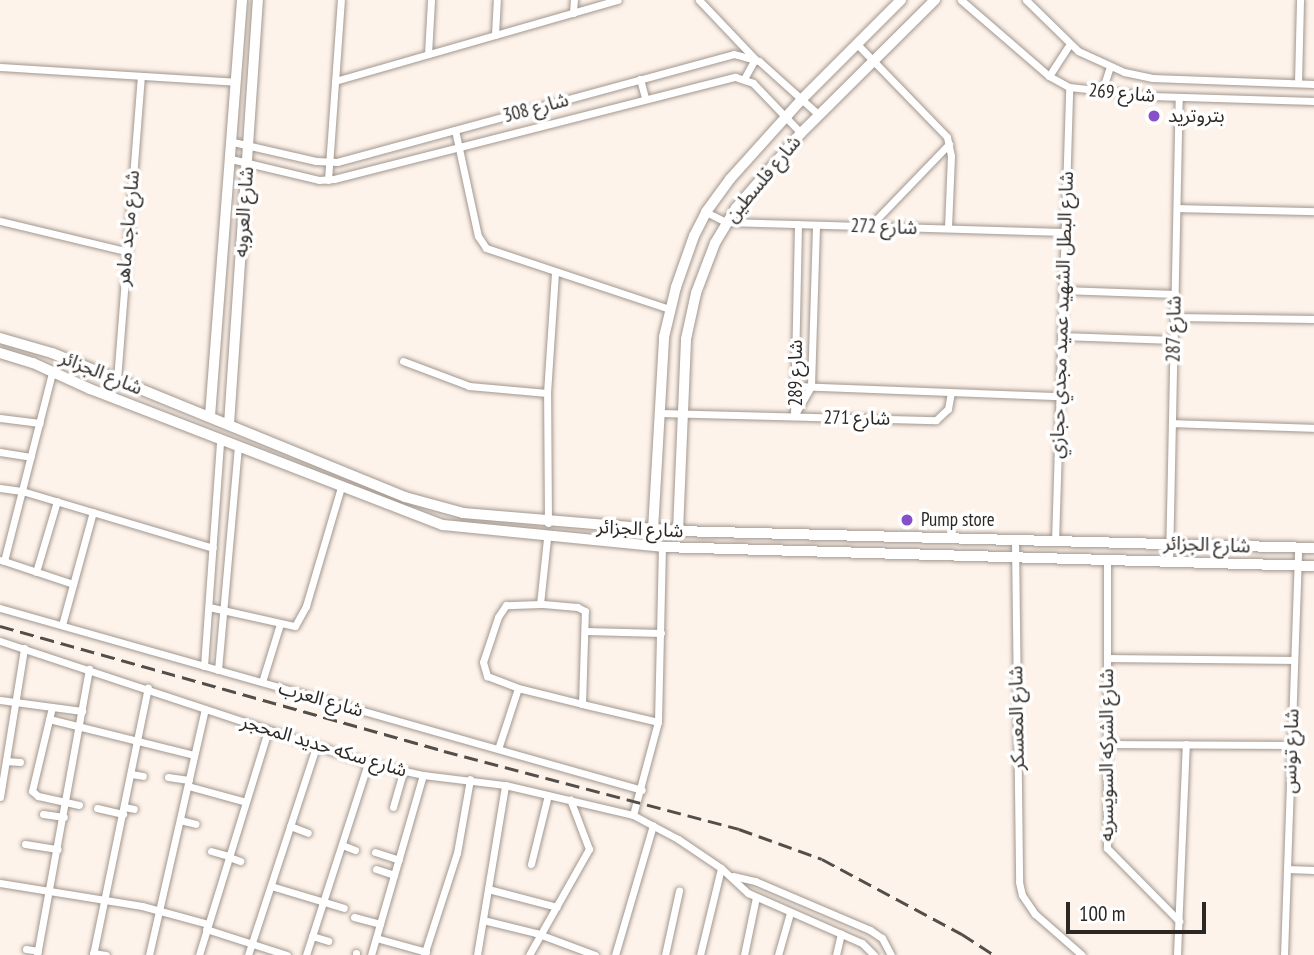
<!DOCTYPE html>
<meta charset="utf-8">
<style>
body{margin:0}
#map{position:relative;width:1314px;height:955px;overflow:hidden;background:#fef3ea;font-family:"PT Sans Narrow","Noto Sans Arabic",sans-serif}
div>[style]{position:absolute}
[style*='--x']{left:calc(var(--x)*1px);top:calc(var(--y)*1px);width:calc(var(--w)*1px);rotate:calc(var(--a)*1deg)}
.roads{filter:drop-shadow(0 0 2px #a1978f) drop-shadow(0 0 2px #a1978f)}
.minor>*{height:7px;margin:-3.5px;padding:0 3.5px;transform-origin:3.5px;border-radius:3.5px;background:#fff}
.tertiary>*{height:10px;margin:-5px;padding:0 5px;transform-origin:5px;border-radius:5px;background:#fff}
.rail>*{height:2.5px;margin-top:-1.25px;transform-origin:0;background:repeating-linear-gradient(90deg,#534e4a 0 14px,transparent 0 21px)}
.dots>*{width:19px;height:19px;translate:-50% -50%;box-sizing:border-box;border:4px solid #fff;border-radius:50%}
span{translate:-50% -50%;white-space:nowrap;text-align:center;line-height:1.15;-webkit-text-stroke:7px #fff;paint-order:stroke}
.street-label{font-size:19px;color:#2b2724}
.poi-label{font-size:19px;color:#2b2724}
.left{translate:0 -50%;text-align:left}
.scale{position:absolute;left:1066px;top:902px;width:140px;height:32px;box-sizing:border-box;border:4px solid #2b2724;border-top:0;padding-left:9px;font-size:21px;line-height:24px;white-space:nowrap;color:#2b2724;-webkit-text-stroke:5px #fff;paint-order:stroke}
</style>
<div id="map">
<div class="roads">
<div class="minor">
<div style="--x:699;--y:0;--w:81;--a:46.5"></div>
<div style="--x:755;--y:59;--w:23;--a:119"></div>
<div style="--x:961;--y:0;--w:116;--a:40.8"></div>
<div style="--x:1049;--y:76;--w:23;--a:29"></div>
<div style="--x:1069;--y:87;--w:82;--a:6.3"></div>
<div style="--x:1151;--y:96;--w:163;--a:1.8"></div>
<div style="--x:1026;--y:0;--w:73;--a:44.4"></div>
<div style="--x:1078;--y:51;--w:51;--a:24.5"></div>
<div style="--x:1124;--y:72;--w:29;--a:12"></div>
<div style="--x:1152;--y:78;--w:162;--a:2.1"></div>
<div style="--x:573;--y:13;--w:13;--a:-86"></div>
<div style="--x:495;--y:35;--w:35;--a:-87"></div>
<div style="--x:857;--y:44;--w:129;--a:45.9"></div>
<div style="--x:947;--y:137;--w:19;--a:78"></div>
<div style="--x:951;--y:156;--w:72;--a:92.4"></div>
<div style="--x:428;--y:54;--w:54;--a:-86.8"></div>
<div style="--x:0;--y:67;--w:236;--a:3.6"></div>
<div style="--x:1049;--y:76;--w:38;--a:-57"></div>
<div style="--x:640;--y:79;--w:20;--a:75"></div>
<div style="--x:335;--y:81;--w:294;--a:-16"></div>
<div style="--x:1298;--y:83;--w:83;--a:-88.6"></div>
<div style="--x:1102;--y:91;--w:25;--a:-72"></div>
<div style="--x:455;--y:130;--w:108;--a:77.8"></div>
<div style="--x:478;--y:236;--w:14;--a:56"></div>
<div style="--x:486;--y:248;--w:193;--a:18.4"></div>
<div style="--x:233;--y:142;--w:85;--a:12.9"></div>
<div style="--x:316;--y:161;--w:21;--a:3"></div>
<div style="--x:337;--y:162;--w:411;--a:-15.2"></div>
<div style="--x:734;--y:54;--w:26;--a:16"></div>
<div style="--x:759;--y:61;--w:81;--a:42"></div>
<div style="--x:231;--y:159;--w:90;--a:13.4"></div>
<div style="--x:319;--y:180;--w:15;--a:-4"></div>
<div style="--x:334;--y:179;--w:414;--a:-14.3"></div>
<div style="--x:735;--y:77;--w:19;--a:18"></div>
<div style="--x:753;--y:83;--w:69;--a:46.2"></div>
<div style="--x:328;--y:180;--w:180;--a:-85.9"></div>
<div style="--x:1177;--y:208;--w:137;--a:1.3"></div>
<div style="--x:706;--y:212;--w:22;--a:27"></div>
<div style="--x:726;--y:222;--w:338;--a:1.7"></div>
<div style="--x:0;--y:221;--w:129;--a:13.5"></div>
<div style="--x:870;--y:226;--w:114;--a:-46.1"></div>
<div style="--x:1062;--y:290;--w:113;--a:2"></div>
<div style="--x:1174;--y:317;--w:140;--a:0.8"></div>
<div style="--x:1061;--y:336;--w:113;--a:2"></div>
<div style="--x:403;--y:361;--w:71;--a:20.7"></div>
<div style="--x:469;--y:386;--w:78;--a:5.1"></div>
<div style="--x:117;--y:380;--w:305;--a:-85.5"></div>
<div style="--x:795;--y:386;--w:265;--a:2.2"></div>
<div style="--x:660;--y:413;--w:276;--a:1.5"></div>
<div style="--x:936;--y:420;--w:16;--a:-43"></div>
<div style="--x:948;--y:409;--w:17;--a:-80"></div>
<div style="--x:794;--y:416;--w:34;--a:-60"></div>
<div style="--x:811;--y:386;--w:161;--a:-88.2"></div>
<div style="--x:794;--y:416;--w:192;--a:-88.8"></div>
<div style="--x:0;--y:418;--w:40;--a:7.1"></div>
<div style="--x:1172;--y:423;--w:142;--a:2"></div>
<div style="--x:0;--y:452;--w:31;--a:9"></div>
<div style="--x:0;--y:488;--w:22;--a:8"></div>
<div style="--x:22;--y:491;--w:199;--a:16.6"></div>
<div style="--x:548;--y:523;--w:130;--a:-90.4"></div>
<div style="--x:547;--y:393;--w:119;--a:-86.2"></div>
<div style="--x:1015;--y:541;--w:341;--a:89.3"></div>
<div style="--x:1019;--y:882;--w:13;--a:77"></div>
<div style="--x:1022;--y:895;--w:23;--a:56"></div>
<div style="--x:1035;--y:914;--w:62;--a:41.1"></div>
<div style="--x:1055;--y:542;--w:455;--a:-88.2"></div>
<div style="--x:1;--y:560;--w:76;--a:18.4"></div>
<div style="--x:1107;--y:560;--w:288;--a:90"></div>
<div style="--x:1107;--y:848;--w:103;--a:45.4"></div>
<div style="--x:4;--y:561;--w:195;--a:-75.7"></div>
<div style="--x:1169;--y:562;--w:465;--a:-88.8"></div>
<div style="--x:36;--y:572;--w:74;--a:-73.5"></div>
<div style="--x:540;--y:604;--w:66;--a:-83.9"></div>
<div style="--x:209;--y:607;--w:88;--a:12.5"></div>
<div style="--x:295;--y:626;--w:23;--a:-61"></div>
<div style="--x:306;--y:606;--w:124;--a:-73.6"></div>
<div style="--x:0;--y:608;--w:667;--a:15.83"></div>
<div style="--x:62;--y:625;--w:117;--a:-74.7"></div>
<div style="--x:586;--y:631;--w:75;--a:1.5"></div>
<div style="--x:0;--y:641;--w:388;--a:18.3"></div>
<div style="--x:368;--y:763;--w:56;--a:12.3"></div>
<div style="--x:423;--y:775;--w:83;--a:7"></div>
<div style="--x:505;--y:785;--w:131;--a:13.2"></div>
<div style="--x:633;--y:815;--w:51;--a:28.1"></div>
<div style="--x:678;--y:839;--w:52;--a:34"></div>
<div style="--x:721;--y:868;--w:37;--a:43"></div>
<div style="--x:748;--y:893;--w:124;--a:23.7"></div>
<div style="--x:862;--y:943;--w:17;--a:45"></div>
<div style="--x:1107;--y:658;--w:187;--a:0.6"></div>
<div style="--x:204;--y:666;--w:226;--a:-85.9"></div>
<div style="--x:218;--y:670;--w:224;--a:-84.9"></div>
<div style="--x:262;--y:682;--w:61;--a:-72.8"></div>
<div style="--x:0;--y:700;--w:83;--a:7.6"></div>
<div style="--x:582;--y:704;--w:93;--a:-88.2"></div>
<div style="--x:585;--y:611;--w:9;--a:-153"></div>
<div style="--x:577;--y:607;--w:37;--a:-175"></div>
<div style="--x:540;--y:604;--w:34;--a:178"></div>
<div style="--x:506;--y:605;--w:14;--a:124"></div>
<div style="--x:498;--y:617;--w:47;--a:108.4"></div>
<div style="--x:483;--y:662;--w:15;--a:74"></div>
<div style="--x:487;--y:676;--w:33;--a:21"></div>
<div style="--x:518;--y:688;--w:66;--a:14"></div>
<div style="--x:582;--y:704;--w:78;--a:13.3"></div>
<div style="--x:52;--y:707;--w:86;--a:103.4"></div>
<div style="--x:32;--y:791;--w:8;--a:40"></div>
<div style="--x:38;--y:796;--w:42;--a:12.4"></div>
<div style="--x:49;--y:719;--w:149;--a:13.9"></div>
<div style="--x:1106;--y:744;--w:185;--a:0.3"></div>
<div style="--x:498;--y:749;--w:64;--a:-71.8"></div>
<div style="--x:6;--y:761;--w:14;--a:4"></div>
<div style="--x:131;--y:774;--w:12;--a:9"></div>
<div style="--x:168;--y:777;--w:21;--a:8"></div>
<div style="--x:188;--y:786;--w:60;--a:15.4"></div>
<div style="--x:0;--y:797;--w:151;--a:-80.8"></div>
<div style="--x:124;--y:807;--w:10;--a:11"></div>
<div style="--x:393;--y:807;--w:37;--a:-74"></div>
<div style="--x:97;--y:808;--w:27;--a:13"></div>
<div style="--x:43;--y:814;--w:21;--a:8"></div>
<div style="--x:633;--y:815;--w:96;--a:-75"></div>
<div style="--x:658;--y:722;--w:175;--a:-88.7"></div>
<div style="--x:180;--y:820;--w:16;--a:14"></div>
<div style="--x:290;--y:826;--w:19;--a:21"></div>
<div style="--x:25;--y:844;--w:33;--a:9"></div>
<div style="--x:342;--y:845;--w:14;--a:21"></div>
<div style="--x:211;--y:851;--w:19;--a:16"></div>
<div style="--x:375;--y:852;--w:25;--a:18"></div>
<div style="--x:229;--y:857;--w:12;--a:20"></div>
<div style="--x:531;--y:864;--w:71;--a:-76.2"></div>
<div style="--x:376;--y:869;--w:19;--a:18"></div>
<div style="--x:1287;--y:869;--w:27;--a:2"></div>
<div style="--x:733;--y:876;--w:23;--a:13"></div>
<div style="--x:755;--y:881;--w:125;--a:23.1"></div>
<div style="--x:870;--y:930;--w:14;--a:34"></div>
<div style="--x:882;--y:938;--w:19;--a:62"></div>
<div style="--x:0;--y:883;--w:144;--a:9.2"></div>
<div style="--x:142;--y:906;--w:68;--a:15.3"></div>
<div style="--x:271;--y:886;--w:76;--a:16.8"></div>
<div style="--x:488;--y:889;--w:71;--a:14.6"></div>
<div style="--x:354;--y:917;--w:27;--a:15"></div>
<div style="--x:483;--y:920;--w:55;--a:13.8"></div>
<div style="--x:536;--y:933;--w:63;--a:20.4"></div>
<div style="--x:206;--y:929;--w:85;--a:17.8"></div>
<div style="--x:312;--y:936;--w:17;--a:17"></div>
<div style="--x:376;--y:938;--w:52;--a:15.6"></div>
<div style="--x:26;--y:949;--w:12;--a:9"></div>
<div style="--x:93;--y:953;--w:13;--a:9"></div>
<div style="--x:37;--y:955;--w:291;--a:-79.7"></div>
<div style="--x:93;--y:955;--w:273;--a:-78.4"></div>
<div style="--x:149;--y:955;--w:252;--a:-77.2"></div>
<div style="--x:199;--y:955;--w:234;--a:-72.9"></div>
<div style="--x:248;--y:955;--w:219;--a:-71.9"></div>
<div style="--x:306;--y:955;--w:202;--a:-72.1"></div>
<div style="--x:356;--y:955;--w:2;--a:-90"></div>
<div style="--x:371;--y:955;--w:187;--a:-73.9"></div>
<div style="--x:424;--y:955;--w:107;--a:-72.1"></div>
<div style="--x:457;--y:853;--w:75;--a:-80"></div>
<div style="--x:477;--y:955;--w:172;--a:-80.6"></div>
<div style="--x:529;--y:955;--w:122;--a:-60.5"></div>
<div style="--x:589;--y:849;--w:53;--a:-110.8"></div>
<div style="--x:615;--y:955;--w:135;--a:-73.7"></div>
<div style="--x:665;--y:955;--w:66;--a:-77.7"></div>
<div style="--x:700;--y:955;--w:89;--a:-76.4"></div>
<div style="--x:744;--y:955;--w:59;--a:-78.3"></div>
<div style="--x:778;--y:955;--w:44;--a:-74.1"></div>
<div style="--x:836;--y:955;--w:22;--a:-77"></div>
<div style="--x:1177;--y:955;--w:211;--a:-87.6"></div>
<div style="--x:1284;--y:955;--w:407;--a:-88"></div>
</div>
<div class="tertiary">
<div style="--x:0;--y:338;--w:54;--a:16.1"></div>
<div style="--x:52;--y:353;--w:381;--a:22.2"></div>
<div style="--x:405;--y:497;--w:60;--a:15.4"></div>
<div style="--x:463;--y:513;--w:216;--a:4.8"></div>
<div style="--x:678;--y:531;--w:636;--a:1.53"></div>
<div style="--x:0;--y:353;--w:34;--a:17"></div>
<div style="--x:33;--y:363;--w:63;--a:24.5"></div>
<div style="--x:90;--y:389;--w:378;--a:21.1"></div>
<div style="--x:443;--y:525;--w:220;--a:5.7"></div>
<div style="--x:662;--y:547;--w:652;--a:1.67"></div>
<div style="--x:210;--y:416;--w:417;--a:-85.6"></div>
<div style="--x:229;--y:424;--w:425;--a:-86.1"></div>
<div style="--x:653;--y:530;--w:193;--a:-86.7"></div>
<div style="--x:664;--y:337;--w:51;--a:-76.5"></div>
<div style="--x:676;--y:287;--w:54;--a:-70.6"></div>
<div style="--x:694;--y:236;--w:27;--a:-63"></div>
<div style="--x:706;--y:212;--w:41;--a:-54"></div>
<div style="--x:730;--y:179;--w:108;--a:-48"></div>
<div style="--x:802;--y:99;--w:140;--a:-45"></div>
<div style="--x:678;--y:531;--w:192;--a:-87.6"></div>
<div style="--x:686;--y:339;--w:47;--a:-77.7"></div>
<div style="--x:696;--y:293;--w:53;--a:-69.2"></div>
<div style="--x:715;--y:243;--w:41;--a:-59"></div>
<div style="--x:736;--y:208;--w:99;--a:-49.1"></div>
<div style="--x:801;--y:133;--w:189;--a:-44.8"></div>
</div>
</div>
<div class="rail">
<div style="--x:0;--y:626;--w:461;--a:15.7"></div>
<div style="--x:444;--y:751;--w:305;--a:14.8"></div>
<div style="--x:739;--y:829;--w:88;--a:19.9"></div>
<div style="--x:822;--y:859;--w:159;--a:28.2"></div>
<div style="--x:962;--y:934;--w:38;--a:33"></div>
</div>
<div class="dots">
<div style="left:1154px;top:116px;background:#8550c8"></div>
<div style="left:907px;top:520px;background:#8550c8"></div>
</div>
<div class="street-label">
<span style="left:1122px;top:93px;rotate:5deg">شارع 269</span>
<span style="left:536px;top:108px;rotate:-15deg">شارع 308</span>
<span style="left:763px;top:179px;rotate:-50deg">شارع فلسطين</span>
<span style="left:244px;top:212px;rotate:-86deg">شارع العروبه</span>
<span style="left:884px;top:227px;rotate:2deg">شارع 272</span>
<span style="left:128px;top:228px;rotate:-85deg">شارع ماجد ماهر</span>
<span style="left:1062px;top:315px;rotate:-88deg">شارع البطل الشهيد عميد مجدي حجازي</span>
<span style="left:1174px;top:329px;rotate:-89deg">شارع 287</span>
<span style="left:101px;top:373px;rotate:22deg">شارع الجزائر</span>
<span style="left:796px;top:373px;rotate:-90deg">شارع 289</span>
<span style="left:857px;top:418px;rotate:1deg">شارع 271</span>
<span style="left:640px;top:529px;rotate:3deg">شارع الجزائر</span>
<span style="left:1207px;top:545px;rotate:2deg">شارع الجزائر</span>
<span style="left:321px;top:699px;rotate:16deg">شارع العرب</span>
<span style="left:1017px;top:718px;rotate:-91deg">شارع المعسكر</span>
<span style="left:324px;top:746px;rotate:17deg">شارع سكه حديد المحجر</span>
<span style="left:1291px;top:751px;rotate:-88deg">شارع تونس</span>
<span style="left:1107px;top:755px;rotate:-90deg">شارع الشركه السويسريه</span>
</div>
<div class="poi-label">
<span class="left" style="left:1168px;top:116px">بتروتريد</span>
<span class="left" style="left:921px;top:520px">Pump store</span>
</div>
<div class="scale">100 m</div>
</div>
